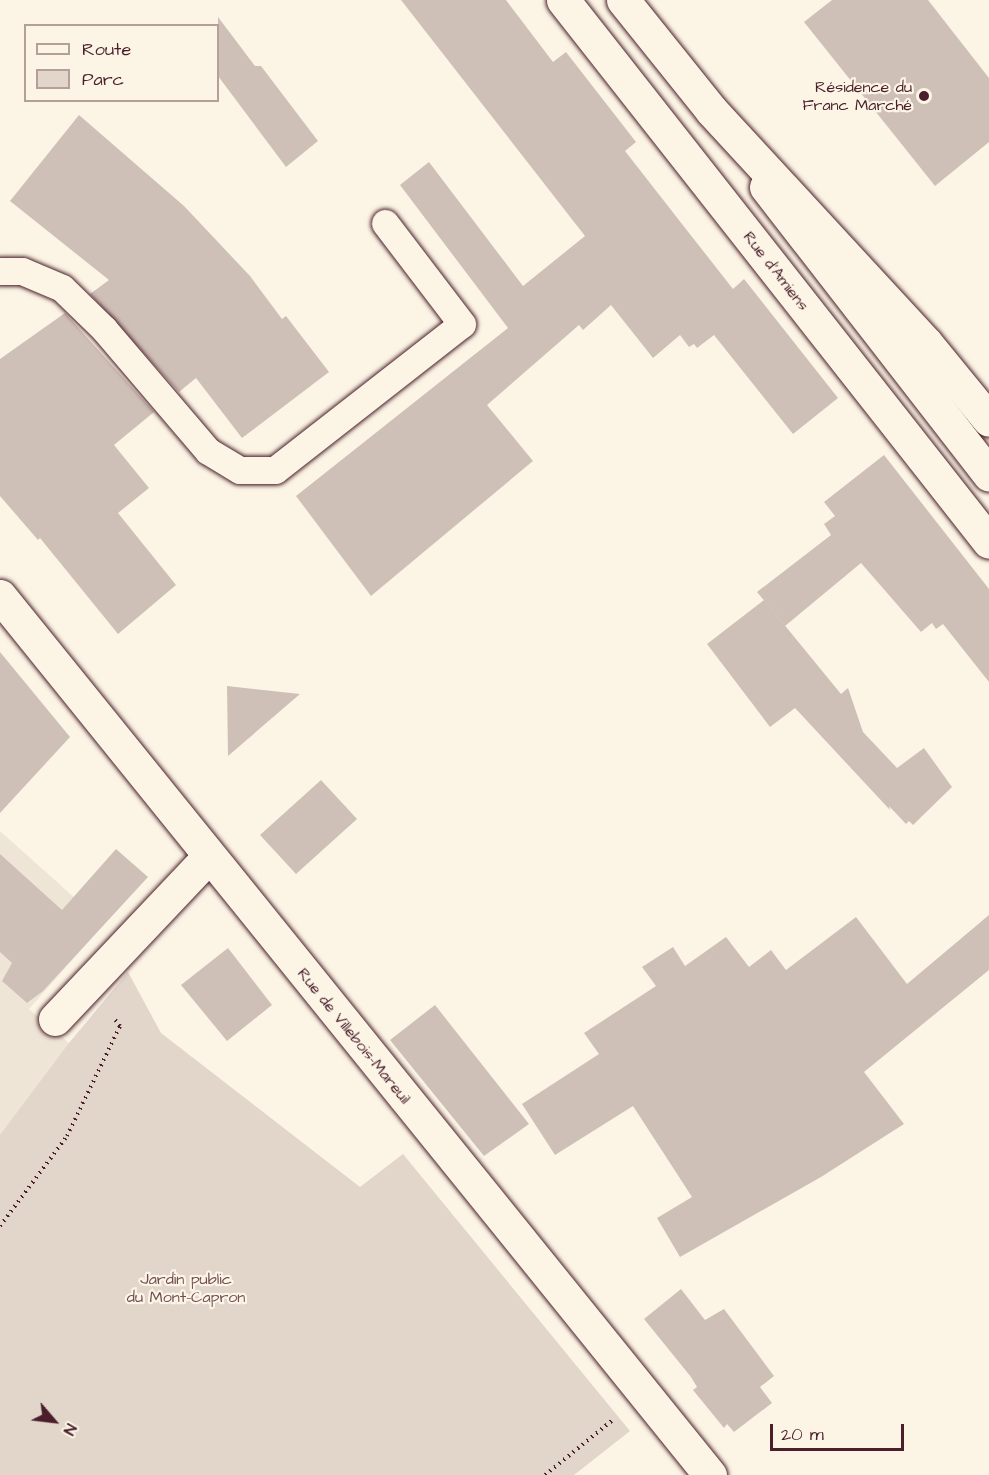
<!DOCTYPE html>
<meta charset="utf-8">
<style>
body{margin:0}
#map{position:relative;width:989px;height:1475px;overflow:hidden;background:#fcf5e5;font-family:"Architects Daughter",sans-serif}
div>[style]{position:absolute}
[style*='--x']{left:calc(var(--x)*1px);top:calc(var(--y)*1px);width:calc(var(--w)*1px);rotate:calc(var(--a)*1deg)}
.built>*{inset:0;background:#eee5d7}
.green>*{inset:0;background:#e2d5ca}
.building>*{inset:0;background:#cfc0b7}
.path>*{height:4px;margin-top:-2px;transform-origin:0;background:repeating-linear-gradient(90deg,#4a1f2b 0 1.5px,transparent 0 6px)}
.roads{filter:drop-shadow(0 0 2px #4a1f2b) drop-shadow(0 0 2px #4a1f2b)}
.service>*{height:27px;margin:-13.5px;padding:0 13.5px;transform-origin:13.5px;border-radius:13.5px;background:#fcf5e5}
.minor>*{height:33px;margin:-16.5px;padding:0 16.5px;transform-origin:16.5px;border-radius:16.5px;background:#fcf5e5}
.tertiary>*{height:33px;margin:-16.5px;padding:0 16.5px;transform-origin:16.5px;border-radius:16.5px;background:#fcf5e5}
.primary>*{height:33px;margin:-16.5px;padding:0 16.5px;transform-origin:16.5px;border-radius:16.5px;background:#fcf5e5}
.dots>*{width:16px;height:16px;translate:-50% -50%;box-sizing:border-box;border:3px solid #fcf5e5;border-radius:50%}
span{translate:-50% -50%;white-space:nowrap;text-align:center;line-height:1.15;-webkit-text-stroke:4.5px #fcf5e5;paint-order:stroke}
.poi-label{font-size:16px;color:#4a1f2b}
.right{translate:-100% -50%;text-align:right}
.street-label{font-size:16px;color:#4a1f2b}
.park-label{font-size:16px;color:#704c53}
.legend{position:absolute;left:24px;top:24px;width:195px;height:78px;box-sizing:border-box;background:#fcf5e5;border:2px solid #b59f9b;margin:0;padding:8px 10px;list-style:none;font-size:18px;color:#4a1f2b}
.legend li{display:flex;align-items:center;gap:12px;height:30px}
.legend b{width:30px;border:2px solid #b59f9b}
.north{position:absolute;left:24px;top:1391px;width:60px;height:60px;-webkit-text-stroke:4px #fcf5e5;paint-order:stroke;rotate:118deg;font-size:16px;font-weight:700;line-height:24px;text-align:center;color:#4a1f2b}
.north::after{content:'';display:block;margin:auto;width:21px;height:27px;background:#4a1f2b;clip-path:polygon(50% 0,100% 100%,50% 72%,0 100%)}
.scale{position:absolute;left:770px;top:1424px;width:134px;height:27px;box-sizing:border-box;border:3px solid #4a1f2b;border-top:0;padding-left:8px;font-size:18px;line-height:21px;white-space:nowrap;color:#4a1f2b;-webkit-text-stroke:4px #fcf5e5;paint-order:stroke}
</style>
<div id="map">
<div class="built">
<div style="clip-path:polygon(0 831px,104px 924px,29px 1009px,69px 1043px,41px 1148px,0 1193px)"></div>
</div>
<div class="green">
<div style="clip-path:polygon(128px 972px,161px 1033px,360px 1187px,403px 1154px,630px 1431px,574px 1475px,0 1475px,0 1135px,69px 1043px)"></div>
</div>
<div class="building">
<div style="clip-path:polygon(401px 0,506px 0,553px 62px,566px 52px,636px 142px,625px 151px,682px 224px,733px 289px,744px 279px,838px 398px,793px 434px,714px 335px,697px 348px,694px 344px,689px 347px,680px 335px,653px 358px,611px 305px,583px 330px,579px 325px,487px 405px,533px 461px,371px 596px,296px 496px,508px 328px,400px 185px,429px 162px,523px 286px,585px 236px)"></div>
<div style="clip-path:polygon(832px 0,928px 0,989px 78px,989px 142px,935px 186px,804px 22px)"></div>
<div style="clip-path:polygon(218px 17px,255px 66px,261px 66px,318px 141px,286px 167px,218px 76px)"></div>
<div style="clip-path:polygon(79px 115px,184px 206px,250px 276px,282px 319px,286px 316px,329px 372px,242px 438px,196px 378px,179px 392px,90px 294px,109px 280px,10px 201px)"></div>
<div style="clip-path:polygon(65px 313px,154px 412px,114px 445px,149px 488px,118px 513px,176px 585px,118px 634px,40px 538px,38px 540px,0 496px,0 359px)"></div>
<div style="clip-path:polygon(884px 455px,989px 589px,989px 682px,943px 624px,936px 629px,932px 623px,921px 632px,861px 563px,785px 626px,757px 592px,831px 535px,824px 524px,835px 516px,824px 502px)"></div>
<div style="clip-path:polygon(764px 600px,841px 694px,848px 688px,863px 732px,897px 768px,924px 748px,952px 787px,913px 825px,909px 821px,906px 824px,889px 806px,890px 810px,795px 708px,770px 727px,707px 644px)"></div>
<div style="clip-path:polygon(0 652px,70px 737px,0 813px)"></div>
<div style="clip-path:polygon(227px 686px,300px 694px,228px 756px)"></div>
<div style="clip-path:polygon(321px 780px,357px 819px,296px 874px,260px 835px)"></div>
<div style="clip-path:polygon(116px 849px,148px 877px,43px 991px,27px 1003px,2px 981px,12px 963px,0 952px,0 854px,62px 910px)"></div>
<div style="clip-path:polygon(989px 915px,989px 970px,864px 1072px,904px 1124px,821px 1177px,680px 1257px,657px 1218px,692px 1197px,633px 1106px,555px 1155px,522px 1104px,599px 1054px,584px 1033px,656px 986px,642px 967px,673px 947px,685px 966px,726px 937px,749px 967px,771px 950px,786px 970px,856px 917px,907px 984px)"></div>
<div style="clip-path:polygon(228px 948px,272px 1005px,227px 1041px,181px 985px)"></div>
<div style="clip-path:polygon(435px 1005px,529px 1124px,484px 1156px,390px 1040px)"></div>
<div style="clip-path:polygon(681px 1289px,705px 1320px,724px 1309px,774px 1376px,760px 1387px,772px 1403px,734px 1432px,727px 1424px,724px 1428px,693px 1390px,697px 1387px,691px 1377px,644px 1319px)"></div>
</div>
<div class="path">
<div style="--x:0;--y:1226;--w:112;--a:-53.3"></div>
<div style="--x:67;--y:1136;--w:122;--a:-64.3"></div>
<div style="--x:120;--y:1026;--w:11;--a:-128"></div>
<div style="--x:545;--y:1475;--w:89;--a:-39.1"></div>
</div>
<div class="roads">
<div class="service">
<div style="--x:0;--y:271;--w:22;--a:0"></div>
<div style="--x:22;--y:271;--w:43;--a:23"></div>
<div style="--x:62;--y:288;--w:59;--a:44.3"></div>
<div style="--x:104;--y:329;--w:160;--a:49.6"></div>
<div style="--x:208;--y:451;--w:37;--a:31"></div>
<div style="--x:240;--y:470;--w:35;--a:0"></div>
<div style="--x:275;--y:470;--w:237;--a:-38"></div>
<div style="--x:462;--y:324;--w:127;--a:-127.3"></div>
</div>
<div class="minor">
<div style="--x:0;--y:596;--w:1130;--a:51.07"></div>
<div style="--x:55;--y:1019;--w:223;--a:-46.6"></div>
</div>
<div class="tertiary">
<div style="--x:766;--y:187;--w:364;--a:52.2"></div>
</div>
<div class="primary">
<div style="--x:563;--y:0;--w:689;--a:51.83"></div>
<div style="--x:623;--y:0;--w:141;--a:51.3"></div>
<div style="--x:711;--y:110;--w:317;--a:47.3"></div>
<div style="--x:926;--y:343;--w:99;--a:50.7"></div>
</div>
</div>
<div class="dots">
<div style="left:924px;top:96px;background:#4a1f2b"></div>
</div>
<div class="poi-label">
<span class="right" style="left:912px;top:96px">Résidence du<br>Franc Marché</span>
</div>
<div class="street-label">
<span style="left:776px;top:271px;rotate:52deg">Rue d'Amiens</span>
<span style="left:354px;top:1036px;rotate:51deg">Rue de Villebois-Mareuil</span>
</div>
<div class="park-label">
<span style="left:186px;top:1288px">Jardin public<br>du Mont-Capron</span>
</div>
<ul class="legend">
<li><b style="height:8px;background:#fcf5e5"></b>Route</li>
<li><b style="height:16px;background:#e2d5ca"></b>Parc</li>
</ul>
<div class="north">N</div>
<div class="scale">20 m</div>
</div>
